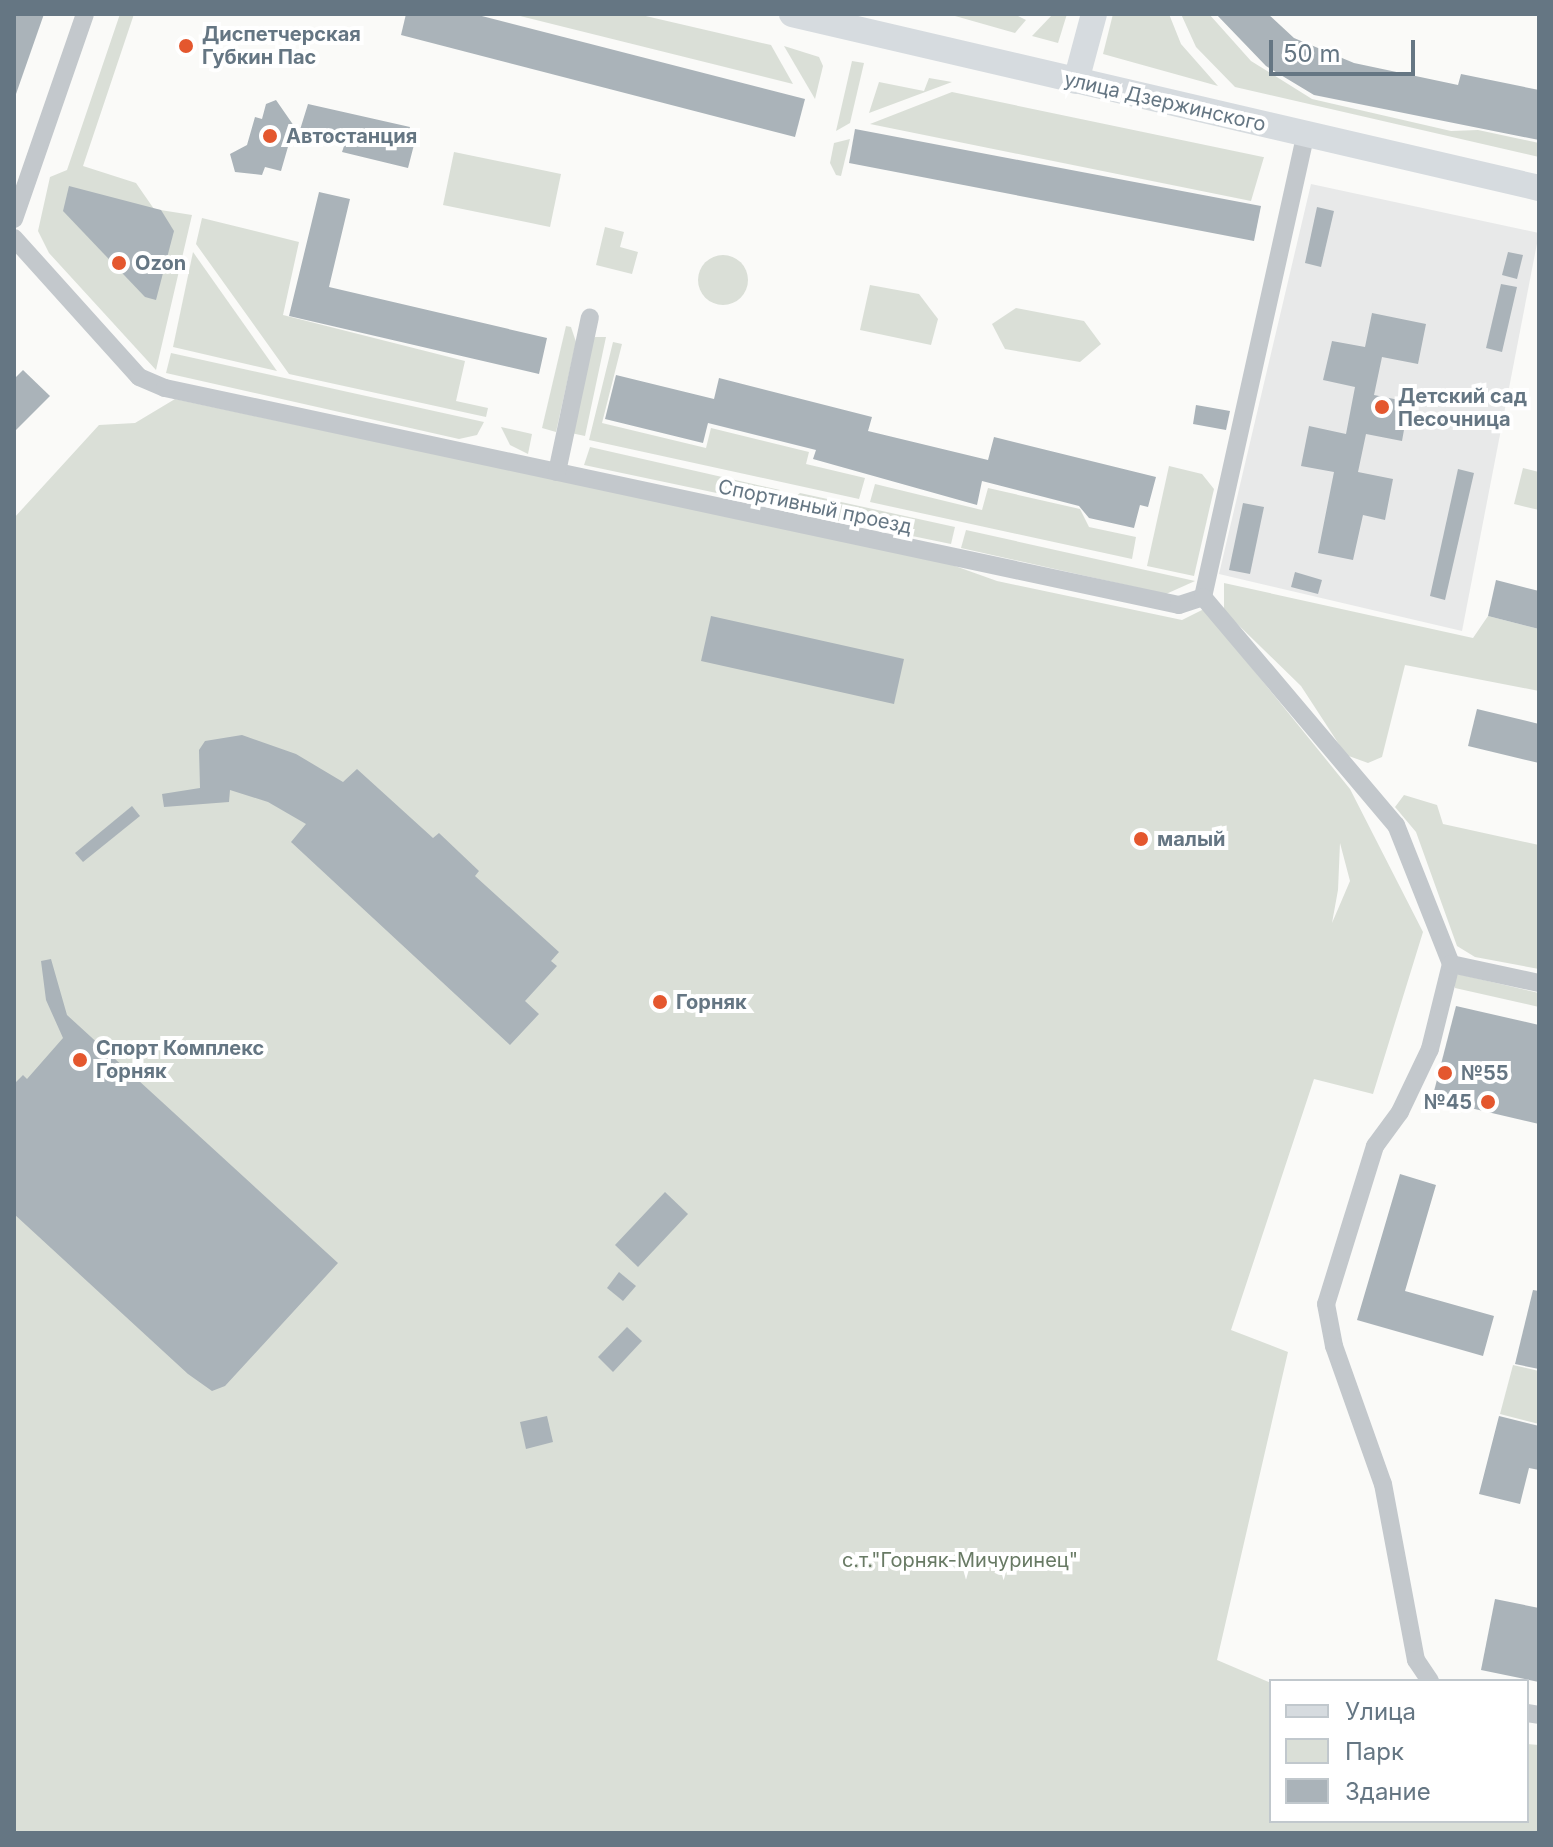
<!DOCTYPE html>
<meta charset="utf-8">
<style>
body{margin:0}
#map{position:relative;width:1553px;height:1847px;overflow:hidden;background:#fafaf8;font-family:Inter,sans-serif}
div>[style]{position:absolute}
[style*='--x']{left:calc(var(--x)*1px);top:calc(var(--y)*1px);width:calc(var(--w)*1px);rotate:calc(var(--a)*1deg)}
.built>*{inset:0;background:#e8e9e9}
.green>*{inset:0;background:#dadfd7}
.round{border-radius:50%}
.building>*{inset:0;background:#aab3b9}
.street>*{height:18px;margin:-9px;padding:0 9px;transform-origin:9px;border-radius:9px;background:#c3c8cc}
.secondary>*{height:26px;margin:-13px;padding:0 13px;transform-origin:13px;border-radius:13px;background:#d6dbdf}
.dots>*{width:22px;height:22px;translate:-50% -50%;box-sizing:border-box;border:4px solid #fff;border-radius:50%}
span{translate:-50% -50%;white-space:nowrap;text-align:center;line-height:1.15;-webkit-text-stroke:8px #fff;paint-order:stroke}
.poi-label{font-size:20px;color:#657683;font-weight:700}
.left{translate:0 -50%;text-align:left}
.right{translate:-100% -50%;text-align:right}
.street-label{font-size:20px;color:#657683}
.park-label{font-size:20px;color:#687a64}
.frame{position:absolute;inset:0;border:16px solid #657683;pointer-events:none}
.legend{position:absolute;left:1269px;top:1679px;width:260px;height:144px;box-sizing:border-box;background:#fff;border:2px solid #c1c8cd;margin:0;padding:10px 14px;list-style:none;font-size:24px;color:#657683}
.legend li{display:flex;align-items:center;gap:16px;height:40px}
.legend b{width:40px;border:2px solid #c1c8cd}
.scale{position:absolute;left:1269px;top:40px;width:146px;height:36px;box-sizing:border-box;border:4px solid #657683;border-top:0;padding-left:10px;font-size:24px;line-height:28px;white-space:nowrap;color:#657683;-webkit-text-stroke:6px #fff;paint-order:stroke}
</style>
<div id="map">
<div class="built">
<div style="clip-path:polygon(1311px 184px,1539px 233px,1462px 631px,1219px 574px)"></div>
</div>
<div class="green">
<div style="clip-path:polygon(120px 14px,134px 14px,83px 166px,136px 183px,154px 209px,192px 215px,156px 370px,49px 253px,38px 231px,50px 177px,67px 170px)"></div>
<div style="clip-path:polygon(512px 14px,637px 14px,771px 45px,793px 84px)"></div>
<div style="clip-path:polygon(948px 14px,1014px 14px,1026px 20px,1015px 33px)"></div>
<div style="clip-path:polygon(1053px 14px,1067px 14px,1058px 43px,1032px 36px)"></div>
<div style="clip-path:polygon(1113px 14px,1169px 14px,1181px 44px,1218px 86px,1103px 54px)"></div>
<div style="clip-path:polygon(1181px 14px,1209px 14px,1251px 61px,1312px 99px,1451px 131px,1478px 130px,1539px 143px,1539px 157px,1235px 87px,1196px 47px)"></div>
<div style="clip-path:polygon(784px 46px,819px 57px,823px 66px,815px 99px)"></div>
<div style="clip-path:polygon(852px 61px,864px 63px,850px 123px,836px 131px)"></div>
<div style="clip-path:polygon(929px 78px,952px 82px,869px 113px,879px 82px,924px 91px)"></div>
<div style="clip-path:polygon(952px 92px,1263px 157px,1264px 157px,1251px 201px,870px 124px)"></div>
<div style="clip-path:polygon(850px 139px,841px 176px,836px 175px,830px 163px,834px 143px)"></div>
<div style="clip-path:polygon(454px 152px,561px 174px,550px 227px,443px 205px)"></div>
<div style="clip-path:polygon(202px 218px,299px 242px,283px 315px,465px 361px,456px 401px,488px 408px,486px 417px,289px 374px,196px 244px)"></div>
<div style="clip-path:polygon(605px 227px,624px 232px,620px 247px,638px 252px,632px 274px,596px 265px)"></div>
<div style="clip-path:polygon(193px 252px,277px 371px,173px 347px)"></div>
<div class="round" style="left:698px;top:255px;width:50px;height:50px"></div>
<div style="clip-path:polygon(870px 285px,919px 294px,938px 319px,931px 345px,860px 330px)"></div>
<div style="clip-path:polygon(1016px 308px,1084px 321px,1101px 344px,1080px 362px,1005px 349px,992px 324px)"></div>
<div style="clip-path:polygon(566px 326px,571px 327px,576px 342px,556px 432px,542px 428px)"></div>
<div style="clip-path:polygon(595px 337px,606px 337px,585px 436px,571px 433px,588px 346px)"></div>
<div style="clip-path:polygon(613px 342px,622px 344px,602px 423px,706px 448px,711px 428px,809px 452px,806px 464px,865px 478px,859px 499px,589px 440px)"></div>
<div style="clip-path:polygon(171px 353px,484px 422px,477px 435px,459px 439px,166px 373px)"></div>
<div style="clip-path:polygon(evenodd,175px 399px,941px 561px,997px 581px,1182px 620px,1204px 609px,1350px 789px,1423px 932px,1373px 1094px,1314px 1079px,1231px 1330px,1288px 1352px,1217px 1660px,1271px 1683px,1271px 1821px,1527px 1821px,1527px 1744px,1539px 1745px,1539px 1833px,14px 1833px,14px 518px,99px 425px,135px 423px,175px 399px,1340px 843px,1350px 881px,1332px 923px,1338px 890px,1340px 843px)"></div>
<div style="clip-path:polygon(501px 427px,532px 434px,528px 454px,510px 445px)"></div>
<div style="clip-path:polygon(590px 447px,780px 490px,764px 503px,584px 465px)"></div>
<div style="clip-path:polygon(1169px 466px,1202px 474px,1214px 489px,1194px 576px,1147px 566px)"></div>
<div style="clip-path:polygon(1523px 468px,1539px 472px,1539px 510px,1514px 504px)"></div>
<div style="clip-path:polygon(875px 484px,982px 510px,988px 488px,1080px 509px,1089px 527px,1136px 537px,1132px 559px,870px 502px)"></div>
<div style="clip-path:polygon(800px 493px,955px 527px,951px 544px,781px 509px)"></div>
<div style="clip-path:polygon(966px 530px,1195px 581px,1166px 594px,961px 548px)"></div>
<div style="clip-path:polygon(1224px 583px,1473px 638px,1488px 616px,1539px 629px,1539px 691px,1405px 665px,1382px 757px,1368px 763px,1346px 755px,1301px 686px,1224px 611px)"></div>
<div style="clip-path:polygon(1404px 795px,1437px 805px,1443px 824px,1539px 845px,1539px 969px,1475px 957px,1457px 946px,1416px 832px,1395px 807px)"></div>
<div style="clip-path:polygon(1458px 974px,1539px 993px,1539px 1007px,1455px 988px,1453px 977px)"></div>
<div style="clip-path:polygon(1513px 1365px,1539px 1371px,1539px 1424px,1500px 1414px)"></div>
</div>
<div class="building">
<div style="clip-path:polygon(14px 14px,44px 14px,16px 94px,14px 93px)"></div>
<div style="clip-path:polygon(406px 14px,474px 14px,805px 99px,795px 137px,401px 35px)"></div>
<div style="clip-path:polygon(1216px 14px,1268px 14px,1294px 38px,1354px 63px,1458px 85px,1461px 74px,1539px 90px,1539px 140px,1314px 95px,1266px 66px)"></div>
<div style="clip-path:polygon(276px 100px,294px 126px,281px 171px,265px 167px,262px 175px,235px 172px,230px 154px,247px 145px,255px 117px,262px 119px,266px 104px)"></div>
<div style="clip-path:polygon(308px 104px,410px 127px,408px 135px,416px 137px,408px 168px,342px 152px,344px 146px,299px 133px)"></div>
<div style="clip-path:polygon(855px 129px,1261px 206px,1254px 241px,849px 163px)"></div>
<div style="clip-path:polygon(69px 186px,161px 210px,174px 231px,156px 300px,145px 297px,63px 211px)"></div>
<div style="clip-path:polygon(319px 192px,350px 199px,329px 287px,547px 338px,539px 374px,289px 316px)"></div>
<div style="clip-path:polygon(1317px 207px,1334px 211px,1321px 267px,1305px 263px)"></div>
<div style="clip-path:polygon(1508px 252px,1523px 255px,1517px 279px,1502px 275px)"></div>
<div style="clip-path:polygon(1501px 284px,1517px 287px,1502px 352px,1486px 348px)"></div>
<div style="clip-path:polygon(1372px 313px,1426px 324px,1418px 364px,1382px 357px,1374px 395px,1409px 402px,1402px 441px,1366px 434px,1358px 472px,1393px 479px,1385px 520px,1363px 515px,1353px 560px,1318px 553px,1334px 472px,1301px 466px,1309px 426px,1346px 434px,1355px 387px,1323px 380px,1332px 341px,1365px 347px)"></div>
<div style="clip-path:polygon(23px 370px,50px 396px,14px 432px,14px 379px)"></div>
<div style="clip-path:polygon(616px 375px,714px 399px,719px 378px,872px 417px,868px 431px,988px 460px,994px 437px,1156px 477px,1148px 507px,1140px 505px,1134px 528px,1089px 518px,1079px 506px,982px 481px,977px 505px,813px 459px,816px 450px,708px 423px,703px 443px,605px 419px)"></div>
<div style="clip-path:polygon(1196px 405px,1230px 411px,1226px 430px,1193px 424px)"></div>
<div style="clip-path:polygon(1458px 469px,1474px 473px,1445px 600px,1430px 596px)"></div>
<div style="clip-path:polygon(1243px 503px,1264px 507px,1250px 574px,1229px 570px)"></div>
<div style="clip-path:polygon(1295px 572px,1322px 580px,1318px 594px,1291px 587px)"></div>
<div style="clip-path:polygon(1496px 580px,1539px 591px,1539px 629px,1488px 616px)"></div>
<div style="clip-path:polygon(711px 616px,904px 659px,894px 704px,701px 661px)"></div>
<div style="clip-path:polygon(1477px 709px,1539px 724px,1539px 763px,1468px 746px)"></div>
<div style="clip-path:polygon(242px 735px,296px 754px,343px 782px,357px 769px,433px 838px,439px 833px,479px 871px,475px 876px,559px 952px,551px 961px,557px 966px,525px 1001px,539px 1014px,510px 1045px,291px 842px,306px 824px,268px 802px,230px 790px,229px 802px,164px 807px,162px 794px,200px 788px,199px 750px,205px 741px)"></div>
<div style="clip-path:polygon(132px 806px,140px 816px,83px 862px,75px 853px)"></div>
<div style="clip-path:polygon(51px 959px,67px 1015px,338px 1263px,225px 1386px,212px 1391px,188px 1374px,14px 1214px,14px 1084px,23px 1075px,27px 1079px,63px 1038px,46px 1000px,41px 961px)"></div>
<div style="clip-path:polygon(1456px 1006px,1539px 1025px,1539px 1124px,1432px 1099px)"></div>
<div style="clip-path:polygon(1400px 1174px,1436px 1185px,1405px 1291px,1494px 1316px,1483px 1356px,1357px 1320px)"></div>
<div style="clip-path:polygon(665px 1192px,688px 1214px,638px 1267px,615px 1245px)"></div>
<div style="clip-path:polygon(619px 1272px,636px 1286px,623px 1301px,607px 1288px)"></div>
<div style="clip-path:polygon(1533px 1290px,1539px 1291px,1539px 1369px,1515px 1364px)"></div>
<div style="clip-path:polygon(627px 1327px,642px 1341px,613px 1372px,598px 1357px)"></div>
<div style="clip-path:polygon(547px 1416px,553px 1442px,526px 1449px,520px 1422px)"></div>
<div style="clip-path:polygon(1499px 1416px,1539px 1426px,1539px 1470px,1529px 1468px,1520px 1504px,1479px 1494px)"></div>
<div style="clip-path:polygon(1495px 1599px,1539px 1608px,1539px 1682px,1481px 1670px)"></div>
</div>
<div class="street">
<div style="--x:14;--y:219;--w:217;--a:-70.9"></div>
<div style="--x:14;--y:238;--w:187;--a:48"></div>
<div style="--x:139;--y:377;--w:28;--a:23"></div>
<div style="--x:165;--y:388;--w:1037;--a:12.08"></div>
<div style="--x:1179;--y:605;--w:25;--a:-18"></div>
<div style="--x:1203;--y:597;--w:474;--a:-77.5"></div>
<div style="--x:557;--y:472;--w:158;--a:-78"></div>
<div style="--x:1203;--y:597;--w:299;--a:49.8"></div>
<div style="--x:1396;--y:825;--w:149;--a:68.4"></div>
<div style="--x:1451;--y:964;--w:88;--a:103.9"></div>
<div style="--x:1430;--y:1049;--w:70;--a:115.5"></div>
<div style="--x:1400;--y:1112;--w:42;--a:126.3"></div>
<div style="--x:1375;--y:1146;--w:165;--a:107.2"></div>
<div style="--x:1326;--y:1304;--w:43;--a:79.2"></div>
<div style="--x:1334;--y:1346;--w:146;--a:70.5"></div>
<div style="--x:1383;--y:1484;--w:179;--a:79.4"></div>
<div style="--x:1416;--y:1660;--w:25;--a:56"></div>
<div style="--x:1451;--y:964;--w:90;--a:12.2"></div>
<div style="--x:1527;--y:1713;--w:12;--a:9"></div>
</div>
<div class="secondary">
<div style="--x:792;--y:14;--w:767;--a:13.11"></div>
<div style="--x:1076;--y:81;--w:69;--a:-75"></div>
</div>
<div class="dots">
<div style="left:186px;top:46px;background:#e4572e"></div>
<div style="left:270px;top:136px;background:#e4572e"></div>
<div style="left:119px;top:263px;background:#e4572e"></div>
<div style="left:1382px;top:407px;background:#e4572e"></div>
<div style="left:1141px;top:839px;background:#e4572e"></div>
<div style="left:660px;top:1002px;background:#e4572e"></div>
<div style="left:80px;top:1060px;background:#e4572e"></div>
<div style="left:1445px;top:1073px;background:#e4572e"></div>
<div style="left:1488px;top:1102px;background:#e4572e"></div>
</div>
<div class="poi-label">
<span class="left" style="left:202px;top:46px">Диспетчерская<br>Губкин Пас</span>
<span class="left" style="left:286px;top:136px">Автостанция</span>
<span class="left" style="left:135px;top:263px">Ozon</span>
<span class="left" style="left:1398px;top:408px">Детский сад<br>Песочница</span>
<span class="left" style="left:1157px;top:839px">малый</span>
<span class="left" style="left:676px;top:1002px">Горняк</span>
<span class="left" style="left:96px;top:1060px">Спорт Комплекс<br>Горняк</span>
<span class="left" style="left:1461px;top:1073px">№55</span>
<span class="right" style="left:1472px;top:1102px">№45</span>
</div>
<div class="street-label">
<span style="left:1165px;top:102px;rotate:13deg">улица Дзержинского</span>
<span style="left:815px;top:507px;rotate:12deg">Спортивный проезд</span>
</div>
<div class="park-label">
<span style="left:960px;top:1560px">с.т."Горняк-Мичуринец"</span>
</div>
<div class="frame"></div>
<ul class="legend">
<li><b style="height:10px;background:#d6dbdf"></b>Улица</li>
<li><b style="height:22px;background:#dadfd7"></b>Парк</li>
<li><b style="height:22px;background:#aab3b9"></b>Здание</li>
</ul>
<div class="scale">50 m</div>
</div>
